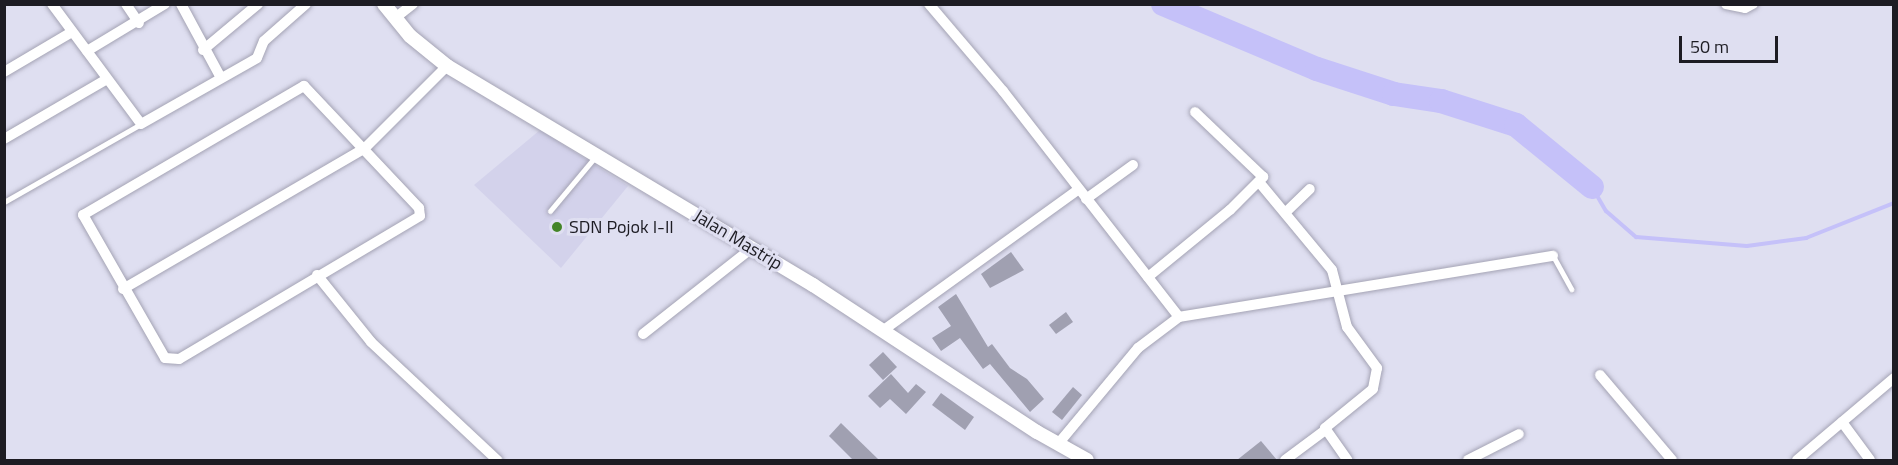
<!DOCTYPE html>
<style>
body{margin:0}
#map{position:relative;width:1898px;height:465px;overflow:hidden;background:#dfdff1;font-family:"Titillium Web",sans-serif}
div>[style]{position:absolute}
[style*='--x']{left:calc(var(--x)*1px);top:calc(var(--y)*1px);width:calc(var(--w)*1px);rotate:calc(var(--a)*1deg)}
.built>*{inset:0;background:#d3d2eb}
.stream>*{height:4px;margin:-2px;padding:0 2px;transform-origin:2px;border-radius:2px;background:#c5c1f9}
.river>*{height:24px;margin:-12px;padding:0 12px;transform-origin:12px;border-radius:12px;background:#c5c1f9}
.building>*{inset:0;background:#a0a0b1}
.roads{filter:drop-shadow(0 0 2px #a4a3b4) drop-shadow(0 0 2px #a4a3b4)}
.service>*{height:5px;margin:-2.5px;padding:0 2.5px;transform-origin:2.5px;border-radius:2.5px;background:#fff}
.minor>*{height:10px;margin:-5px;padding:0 5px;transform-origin:5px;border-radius:5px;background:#fff}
.tertiary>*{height:14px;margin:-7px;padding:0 7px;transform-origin:7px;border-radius:7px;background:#fff}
.dots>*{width:16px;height:16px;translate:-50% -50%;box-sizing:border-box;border:3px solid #dfdff1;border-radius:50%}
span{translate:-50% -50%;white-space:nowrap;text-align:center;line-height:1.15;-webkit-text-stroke:6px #dfdff1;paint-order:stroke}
.poi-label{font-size:18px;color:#1d1c23}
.left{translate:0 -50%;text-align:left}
.street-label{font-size:18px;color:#1d1c23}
.frame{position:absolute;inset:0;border:6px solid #1d1c23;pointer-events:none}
.scale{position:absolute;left:1679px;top:36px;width:99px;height:27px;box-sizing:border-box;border:3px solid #1d1c23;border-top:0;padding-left:8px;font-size:18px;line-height:21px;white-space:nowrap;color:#1d1c23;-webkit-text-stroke:4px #dfdff1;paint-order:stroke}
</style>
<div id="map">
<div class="built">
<div style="clip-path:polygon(540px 130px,628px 186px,561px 268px,474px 185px)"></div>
</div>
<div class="stream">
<div style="--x:1592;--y:187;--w:28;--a:60"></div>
<div style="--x:1606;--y:211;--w:40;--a:41"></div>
<div style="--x:1636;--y:237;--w:111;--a:4.6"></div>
<div style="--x:1747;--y:246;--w:60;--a:-7.7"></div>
<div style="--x:1806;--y:238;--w:95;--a:-21.7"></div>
</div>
<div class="river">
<div style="--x:1163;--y:4;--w:167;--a:22.9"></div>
<div style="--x:1317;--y:69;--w:81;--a:18"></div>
<div style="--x:1394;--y:94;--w:48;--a:8.5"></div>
<div style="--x:1441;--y:101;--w:79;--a:17.7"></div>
<div style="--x:1516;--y:125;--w:98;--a:39.2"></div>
</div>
<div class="building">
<div style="clip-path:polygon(1011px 252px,1024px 270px,990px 288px,981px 274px)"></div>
<div style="clip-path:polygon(956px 294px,988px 347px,992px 344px,1010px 368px,1027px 379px,1044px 399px,1030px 412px,990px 364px,983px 369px,960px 338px,941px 351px,932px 338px,951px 326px,938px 307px)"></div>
<div style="clip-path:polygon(1066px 312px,1073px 322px,1056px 334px,1049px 325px)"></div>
<div style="clip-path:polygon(883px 352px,897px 367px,883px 380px,869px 365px)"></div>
<div style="clip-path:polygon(891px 374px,908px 393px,916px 384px,926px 392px,906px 414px,890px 399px,880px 408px,868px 396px)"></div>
<div style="clip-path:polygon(1073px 387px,1082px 395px,1062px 420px,1052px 412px)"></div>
<div style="clip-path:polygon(941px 393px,974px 417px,965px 430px,932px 405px)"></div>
<div style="clip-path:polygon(841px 423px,879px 460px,853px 460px,829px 436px)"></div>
<div style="clip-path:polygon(1261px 441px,1277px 460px,1237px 460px)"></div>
</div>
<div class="roads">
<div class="service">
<div style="--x:4;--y:202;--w:158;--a:-29.7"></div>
<div style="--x:550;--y:211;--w:70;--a:-50.2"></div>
<div style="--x:1553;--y:256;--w:38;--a:61"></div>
</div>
<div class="minor">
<div style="--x:52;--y:4;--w:149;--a:53.4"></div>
<div style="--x:141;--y:124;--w:133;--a:-29.6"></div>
<div style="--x:257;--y:58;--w:18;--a:-68"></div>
<div style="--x:264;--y:41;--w:56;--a:-41.4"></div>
<div style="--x:126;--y:4;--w:23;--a:56"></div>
<div style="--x:181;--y:4;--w:82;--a:61.6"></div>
<div style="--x:929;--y:4;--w:114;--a:49.6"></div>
<div style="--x:1003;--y:91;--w:286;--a:52.1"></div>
<div style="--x:1726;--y:4;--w:19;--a:12"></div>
<div style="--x:1745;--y:8;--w:9;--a:-27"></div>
<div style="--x:395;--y:18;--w:23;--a:-38"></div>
<div style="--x:203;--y:50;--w:72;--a:-39.9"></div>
<div style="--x:87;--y:51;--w:91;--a:-31.1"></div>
<div style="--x:4;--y:72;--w:79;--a:-30.5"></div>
<div style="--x:304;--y:86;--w:168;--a:46.7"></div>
<div style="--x:419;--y:208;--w:8;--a:83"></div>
<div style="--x:420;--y:216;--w:280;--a:149.3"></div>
<div style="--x:179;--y:359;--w:14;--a:-176"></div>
<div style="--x:165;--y:358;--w:165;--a:-119.8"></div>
<div style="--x:83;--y:215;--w:256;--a:-30.3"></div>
<div style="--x:4;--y:139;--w:119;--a:-30.2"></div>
<div style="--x:1259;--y:182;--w:114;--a:50.3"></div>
<div style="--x:1332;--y:270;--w:59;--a:75.3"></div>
<div style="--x:1347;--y:327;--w:51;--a:53.8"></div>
<div style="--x:1377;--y:368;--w:21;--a:101"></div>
<div style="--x:1373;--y:389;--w:62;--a:140.9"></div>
<div style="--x:1325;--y:428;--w:39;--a:55"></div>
<div style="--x:1086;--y:199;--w:58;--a:-35.9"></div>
<div style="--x:1286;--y:212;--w:33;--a:-44"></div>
<div style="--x:317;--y:275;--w:86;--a:51.1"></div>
<div style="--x:371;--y:342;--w:173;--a:43.1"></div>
<div style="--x:1148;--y:277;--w:106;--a:-39.3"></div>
<div style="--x:1230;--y:210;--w:47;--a:-45"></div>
<div style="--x:1263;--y:177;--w:94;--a:-136.3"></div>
<div style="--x:123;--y:289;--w:280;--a:-30.2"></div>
<div style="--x:365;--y:148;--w:116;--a:-45"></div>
<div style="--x:885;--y:329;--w:238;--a:-35.8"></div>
<div style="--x:643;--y:334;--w:139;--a:-38.3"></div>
<div style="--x:1600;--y:375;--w:111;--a:49.7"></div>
<div style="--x:1842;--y:422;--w:47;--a:53.6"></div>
<div style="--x:1058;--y:444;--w:125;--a:-50.2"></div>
<div style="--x:1138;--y:348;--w:51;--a:-37.1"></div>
<div style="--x:1179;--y:317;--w:379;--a:-9.3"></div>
<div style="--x:1285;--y:460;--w:49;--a:-36.6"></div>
<div style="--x:1468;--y:460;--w:57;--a:-27"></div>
<div style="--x:1797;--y:460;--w:127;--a:-40.2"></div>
</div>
<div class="tertiary">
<div style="--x:384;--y:4;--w:41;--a:50.9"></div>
<div style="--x:410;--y:36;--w:48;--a:39"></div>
<div style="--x:447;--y:66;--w:427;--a:30.9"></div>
<div style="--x:813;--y:285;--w:268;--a:33.3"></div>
<div style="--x:1037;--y:432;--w:57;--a:29.2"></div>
</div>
</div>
<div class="dots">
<div style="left:557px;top:227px;background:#448527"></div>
</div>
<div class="poi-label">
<span class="left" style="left:569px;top:227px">SDN Pojok I-II</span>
</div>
<div class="street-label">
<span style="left:738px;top:240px;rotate:31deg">Jalan Mastrip</span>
</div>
<div class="frame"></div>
<div class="scale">50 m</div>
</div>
